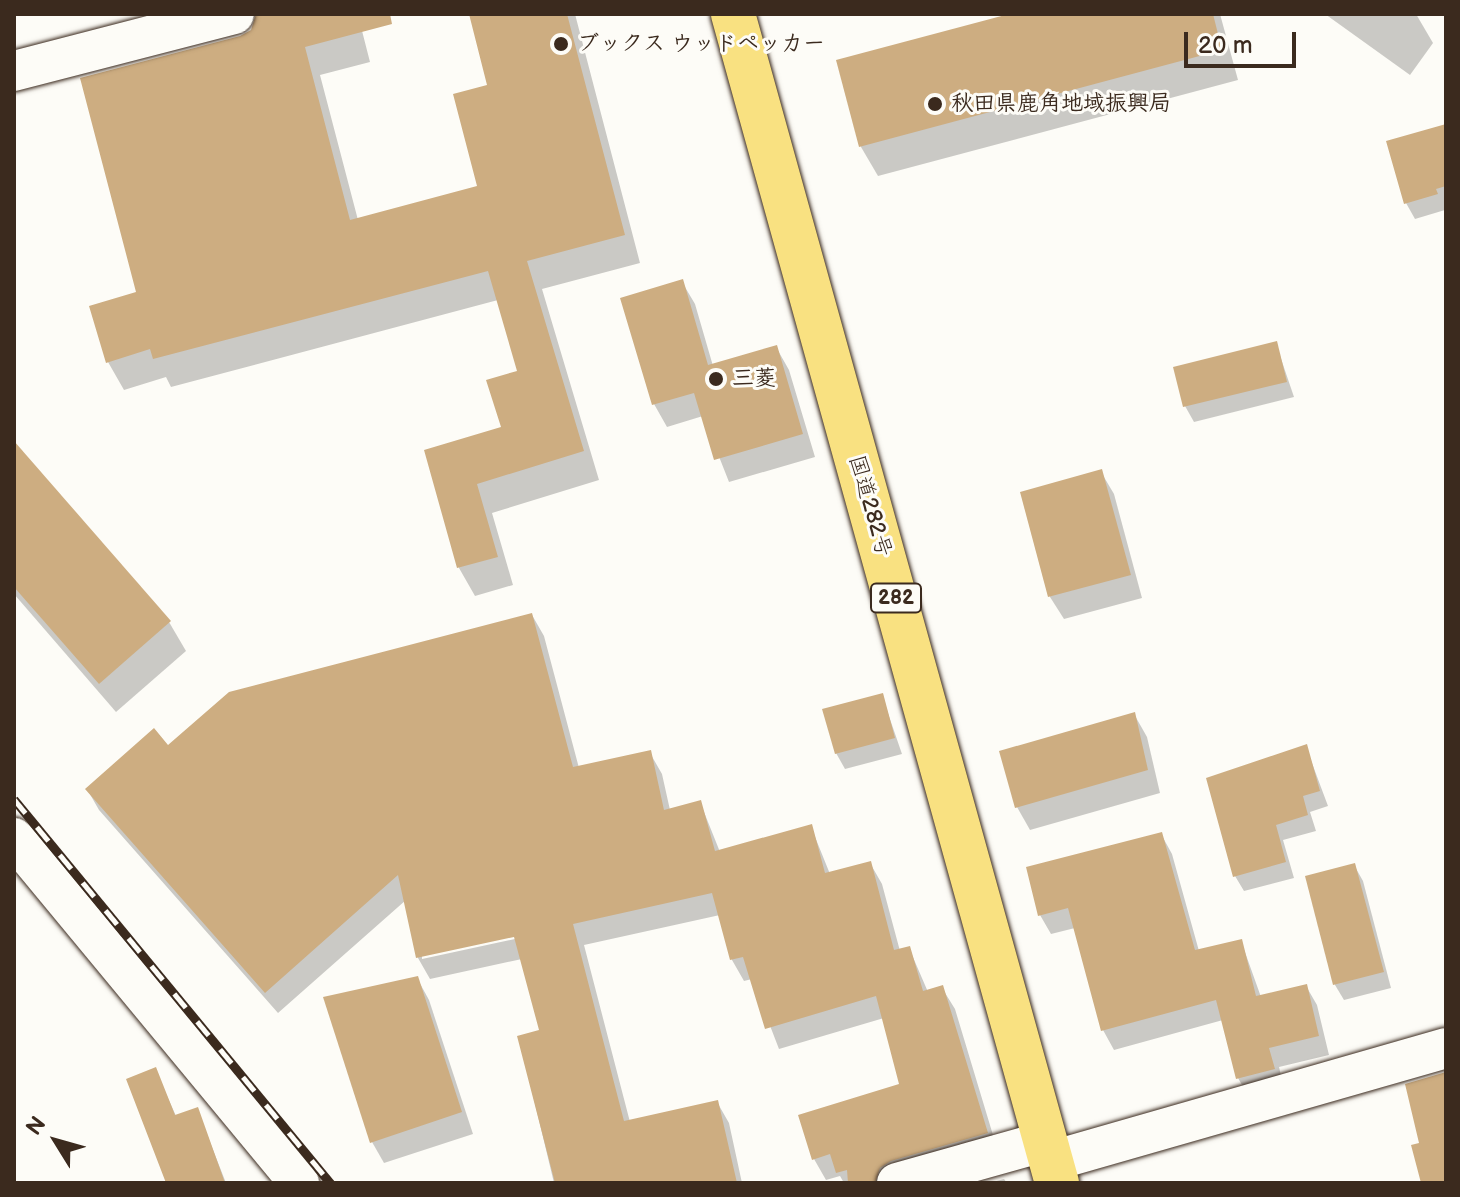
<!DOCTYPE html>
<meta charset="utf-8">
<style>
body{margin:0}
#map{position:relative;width:1460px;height:1197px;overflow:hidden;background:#fdfcf7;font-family:"Balsamiq Sans","Klee One",sans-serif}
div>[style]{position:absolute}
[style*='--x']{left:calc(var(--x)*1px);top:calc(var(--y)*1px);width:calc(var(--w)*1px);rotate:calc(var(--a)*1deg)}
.shadow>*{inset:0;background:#0003}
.building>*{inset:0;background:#cdad81}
.roads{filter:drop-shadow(0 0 2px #3b2a1e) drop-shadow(0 0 2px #3b2a1e)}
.street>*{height:40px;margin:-20px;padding:0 20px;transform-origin:20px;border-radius:20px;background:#fdfcf7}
.highway>*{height:44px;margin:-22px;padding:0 22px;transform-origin:22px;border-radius:22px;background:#f9e181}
.rail>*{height:9px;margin-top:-4.5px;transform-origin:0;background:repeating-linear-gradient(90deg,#fdfcf7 0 18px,#3b2a1e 0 36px);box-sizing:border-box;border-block:2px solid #3b2a1e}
.dots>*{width:22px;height:22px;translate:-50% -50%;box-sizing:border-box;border:4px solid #fdfcf7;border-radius:50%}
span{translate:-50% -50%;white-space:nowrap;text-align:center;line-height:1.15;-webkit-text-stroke:6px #fdfcf7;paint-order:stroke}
.shield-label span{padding:2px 6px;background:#fdfcf7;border:2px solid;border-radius:6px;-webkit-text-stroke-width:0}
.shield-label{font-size:20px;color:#3b2a1e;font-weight:700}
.poi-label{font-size:22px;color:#3b2a1e;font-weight:700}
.left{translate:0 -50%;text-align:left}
.street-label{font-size:22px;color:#3b2a1e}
.frame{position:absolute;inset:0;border:16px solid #3b2a1e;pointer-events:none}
.north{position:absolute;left:16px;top:1101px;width:80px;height:80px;-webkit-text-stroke:6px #fdfcf7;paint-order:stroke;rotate:307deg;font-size:22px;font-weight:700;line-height:32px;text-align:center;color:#3b2a1e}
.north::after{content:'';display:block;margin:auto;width:28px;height:36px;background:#3b2a1e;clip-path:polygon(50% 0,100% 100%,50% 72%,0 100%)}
.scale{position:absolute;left:1184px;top:32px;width:112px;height:36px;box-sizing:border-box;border:4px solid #3b2a1e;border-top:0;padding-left:10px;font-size:24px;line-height:28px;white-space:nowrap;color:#3b2a1e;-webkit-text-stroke:6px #fdfcf7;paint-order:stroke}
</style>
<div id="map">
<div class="shadow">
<div style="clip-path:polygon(258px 14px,356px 14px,359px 19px,370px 62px,320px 75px,358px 220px,480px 188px,490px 87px,471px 14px,575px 14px,640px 263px,542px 289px,599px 480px,492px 513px,513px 585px,475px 596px,459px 568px,427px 451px,503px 429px,519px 372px,498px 300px,171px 387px,166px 377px,124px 390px,108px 362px,241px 38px,252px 31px)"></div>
<div style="clip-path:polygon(1016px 14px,1220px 14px,1238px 80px,878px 176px,861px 147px,839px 62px)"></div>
<div style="clip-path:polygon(1325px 14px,1416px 14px,1433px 43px,1410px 75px)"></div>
<div style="clip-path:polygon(1446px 127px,1445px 210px,1415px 219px,1406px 203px)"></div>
<div style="clip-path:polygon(682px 282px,695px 304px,713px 366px,776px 347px,789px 370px,815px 457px,729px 482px,703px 416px,667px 427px,654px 404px)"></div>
<div style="clip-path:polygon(1276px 344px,1294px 397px,1194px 422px,1185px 406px)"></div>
<div style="clip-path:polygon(14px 444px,169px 622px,186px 651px,116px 712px,14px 594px)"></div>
<div style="clip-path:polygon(1101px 472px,1114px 494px,1142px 598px,1064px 619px,1050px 597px,1022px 493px)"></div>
<div style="clip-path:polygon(evenodd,532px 615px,544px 636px,579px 768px,650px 753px,662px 774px,670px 810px,700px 802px,720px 852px,811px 827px,830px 874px,870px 863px,882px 884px,900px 951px,909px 948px,928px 992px,942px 988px,955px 1009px,999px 1155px,901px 1183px,844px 1183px,840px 1176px,826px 1180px,814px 1159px,902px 1085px,884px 1018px,779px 1049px,752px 979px,744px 981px,732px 960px,720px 915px,584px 945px,630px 1122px,717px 1102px,729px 1123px,742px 1183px,554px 1183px,519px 1037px,541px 1032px,522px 959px,430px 979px,418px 958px,406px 900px,278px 1013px,99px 810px,87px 789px,168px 748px,532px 615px,523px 933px,524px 937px,422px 959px,422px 955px,523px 933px)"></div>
<div style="clip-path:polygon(882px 696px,902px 754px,845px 769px,836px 753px)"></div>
<div style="clip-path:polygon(1134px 714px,1147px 737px,1160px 793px,1030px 830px,1017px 807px)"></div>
<div style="clip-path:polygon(1306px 747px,1328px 806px,1310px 812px,1316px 831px,1283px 840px,1294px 878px,1244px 891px,1235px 876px)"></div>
<div style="clip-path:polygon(1161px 834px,1172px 854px,1199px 951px,1241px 941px,1261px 997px,1306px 986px,1317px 1005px,1329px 1055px,1279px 1067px,1284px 1088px,1249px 1097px,1238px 1078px,1223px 1020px,1114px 1050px,1103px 1030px,1075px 928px,1051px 934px,1040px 915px)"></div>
<div style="clip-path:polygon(1354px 865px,1363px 881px,1391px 988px,1344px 1000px,1335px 985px,1307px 878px)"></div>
<div style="clip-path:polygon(417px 978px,429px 1000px,473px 1134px,384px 1163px,372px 1142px)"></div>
<div style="clip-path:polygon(155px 1069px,176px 1116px,197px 1109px,226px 1183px,167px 1183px)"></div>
<div style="clip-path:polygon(1004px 1179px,1007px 1183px,989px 1183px)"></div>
</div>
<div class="building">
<div style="clip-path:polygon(256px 14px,390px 14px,392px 24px,305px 47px,350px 220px,477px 186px,453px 94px,487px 85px,469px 14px,567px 14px,625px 235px,527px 261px,584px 451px,477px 484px,498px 557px,457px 568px,424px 450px,501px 427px,486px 380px,517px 371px,488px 271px,153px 359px,150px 349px,106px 363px,89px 306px,136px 292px,80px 78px,240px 36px,251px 30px)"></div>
<div style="clip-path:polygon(1009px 14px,1213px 14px,1222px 50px,859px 147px,836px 60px)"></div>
<div style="clip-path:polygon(1446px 124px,1446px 186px,1436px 189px,1438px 194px,1404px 204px,1386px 141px)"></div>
<div style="clip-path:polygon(683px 279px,708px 365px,777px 345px,803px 434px,714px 460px,694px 393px,652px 405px,620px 298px)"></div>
<div style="clip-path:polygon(1277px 341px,1287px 382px,1183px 407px,1173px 367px)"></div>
<div style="clip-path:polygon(14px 441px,171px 621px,99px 684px,14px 587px)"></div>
<div style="clip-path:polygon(1102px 469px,1131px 575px,1048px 597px,1020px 492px)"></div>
<div style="clip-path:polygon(532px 613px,573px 767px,651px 750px,664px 810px,701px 800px,715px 851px,812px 824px,825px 873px,871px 861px,894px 950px,910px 946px,923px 991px,943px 985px,988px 1133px,891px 1161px,880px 1168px,875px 1183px,848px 1183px,847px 1170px,836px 1173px,830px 1154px,812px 1160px,798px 1115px,899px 1084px,876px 996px,765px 1029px,743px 957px,730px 960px,712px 893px,573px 924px,624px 1121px,718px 1100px,737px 1183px,555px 1183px,517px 1036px,539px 1030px,514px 937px,416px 958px,398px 875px,265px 993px,85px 789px,154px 728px,168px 745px,229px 692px)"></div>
<div style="clip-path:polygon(883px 693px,895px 738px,835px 754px,822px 709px)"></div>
<div style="clip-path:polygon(1135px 712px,1148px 770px,1015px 808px,999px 751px)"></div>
<div style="clip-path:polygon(1307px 744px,1320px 791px,1303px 796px,1308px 815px,1276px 825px,1286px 862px,1233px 877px,1206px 778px)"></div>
<div style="clip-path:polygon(1162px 832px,1195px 950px,1242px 939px,1256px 996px,1307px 984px,1319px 1036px,1269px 1048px,1275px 1069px,1236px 1079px,1216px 1000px,1101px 1031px,1068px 908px,1038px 916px,1026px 867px)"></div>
<div style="clip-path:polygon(1355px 863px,1384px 972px,1333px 985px,1305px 876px)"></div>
<div style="clip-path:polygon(418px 976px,462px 1112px,370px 1143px,323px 997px)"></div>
<div style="clip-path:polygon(156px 1067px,175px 1115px,198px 1107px,225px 1183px,166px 1183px,126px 1079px)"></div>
<div style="clip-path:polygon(1446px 1072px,1446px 1183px,1421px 1183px,1411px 1145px,1419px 1143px,1405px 1084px)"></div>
</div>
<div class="roads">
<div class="street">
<div style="--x:14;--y:71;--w:227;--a:-14.5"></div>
<div style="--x:14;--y:838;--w:447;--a:50.4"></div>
<div style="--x:1052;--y:1161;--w:410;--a:-16"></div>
<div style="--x:897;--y:1183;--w:155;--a:-15.7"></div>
</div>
<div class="highway">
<div style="--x:733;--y:14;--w:1213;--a:74.51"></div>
</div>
</div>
<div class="rail">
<div style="--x:14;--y:799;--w:498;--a:50.5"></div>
</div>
<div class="dots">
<div style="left:561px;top:44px;background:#3b2a1e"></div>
<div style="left:935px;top:104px;background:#3b2a1e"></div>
<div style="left:716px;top:379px;background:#3b2a1e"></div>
</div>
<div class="shield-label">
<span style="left:896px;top:598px">282</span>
</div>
<div class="poi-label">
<span class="left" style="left:577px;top:44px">ブックス ウッドペッカー</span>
<span class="left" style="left:951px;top:104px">秋田県鹿角地域振興局</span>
<span class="left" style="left:732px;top:379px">三菱</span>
</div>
<div class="street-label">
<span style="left:870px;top:506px;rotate:74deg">国道282号</span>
</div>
<div class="frame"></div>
<div class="north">N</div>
<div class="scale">20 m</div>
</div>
